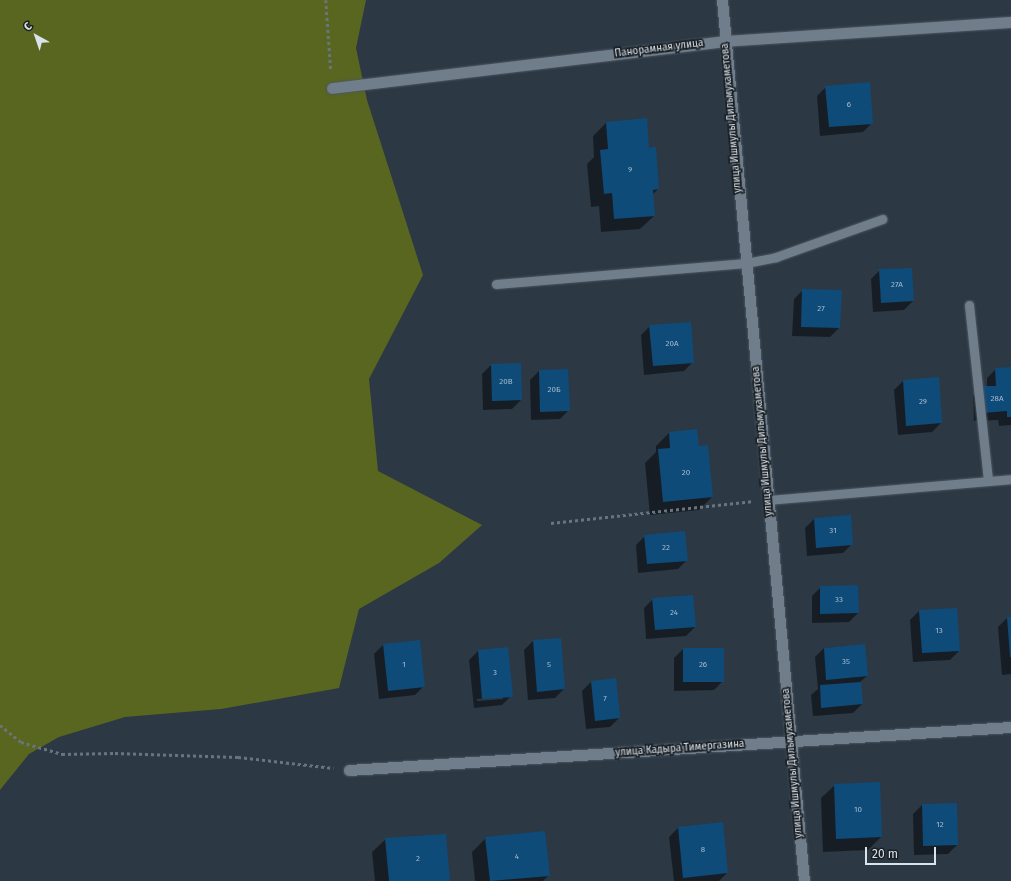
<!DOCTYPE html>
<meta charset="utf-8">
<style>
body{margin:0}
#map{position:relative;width:1011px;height:881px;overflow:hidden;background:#2c3844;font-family:"Fira Sans",sans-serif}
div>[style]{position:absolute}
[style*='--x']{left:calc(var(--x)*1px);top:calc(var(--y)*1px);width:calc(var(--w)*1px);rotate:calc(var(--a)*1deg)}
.forest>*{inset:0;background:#59661f}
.shadow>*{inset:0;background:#0007}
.building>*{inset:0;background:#0f4b78}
.path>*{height:2.5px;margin-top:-1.25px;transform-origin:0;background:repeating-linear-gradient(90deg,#69747e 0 3px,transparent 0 6px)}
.roads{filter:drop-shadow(0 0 1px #4b5660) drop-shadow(0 0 1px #4b5660)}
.service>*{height:9px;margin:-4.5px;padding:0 4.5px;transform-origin:4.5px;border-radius:4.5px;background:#707e8c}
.minor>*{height:11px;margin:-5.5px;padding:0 5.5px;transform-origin:5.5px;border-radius:5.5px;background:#707e8c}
span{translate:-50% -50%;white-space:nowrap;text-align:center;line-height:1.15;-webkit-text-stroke:3.5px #191f24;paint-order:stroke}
.number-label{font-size:8px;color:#a7bcce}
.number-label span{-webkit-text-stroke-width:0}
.street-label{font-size:10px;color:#dae2ea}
.north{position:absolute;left:16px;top:16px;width:40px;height:40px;-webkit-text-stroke:3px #191f24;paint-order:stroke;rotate:320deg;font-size:11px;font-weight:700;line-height:16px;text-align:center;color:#dae2ea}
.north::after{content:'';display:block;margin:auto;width:14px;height:18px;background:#dae2ea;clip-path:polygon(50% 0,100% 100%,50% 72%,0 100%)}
.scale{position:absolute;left:865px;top:847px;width:71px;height:18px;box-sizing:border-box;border:2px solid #dae2ea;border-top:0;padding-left:5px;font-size:12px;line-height:14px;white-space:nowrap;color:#dae2ea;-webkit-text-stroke:3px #191f24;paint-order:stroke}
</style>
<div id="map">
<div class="forest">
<div style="clip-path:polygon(0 0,366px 0,356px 48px,367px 100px,423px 275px,369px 379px,378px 471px,482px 525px,439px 563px,359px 609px,339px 688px,221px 709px,125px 717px,59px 737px,29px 754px,0 790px)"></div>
</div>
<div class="shadow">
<div style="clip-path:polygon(826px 87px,872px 123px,863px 132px,820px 136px,817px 96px)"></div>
<div style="clip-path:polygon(606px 123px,648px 149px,658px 189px,652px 195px,654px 216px,640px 229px,601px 232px,599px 206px,591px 207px,587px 164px,594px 157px,593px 136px)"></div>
<div style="clip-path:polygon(880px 270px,913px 301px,904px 310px,873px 312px,871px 279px)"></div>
<div style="clip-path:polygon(803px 290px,841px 291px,839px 328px,830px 337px,792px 336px,794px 299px)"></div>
<div style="clip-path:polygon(650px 326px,693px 362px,684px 371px,644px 375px,641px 335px)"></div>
<div style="clip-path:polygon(520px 364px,521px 400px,512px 409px,483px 410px,482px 374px,491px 365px)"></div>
<div style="clip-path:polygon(1011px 368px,1011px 425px,999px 426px,998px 420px,974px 421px,973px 396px,982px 387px,987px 387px,987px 378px,996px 369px)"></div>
<div style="clip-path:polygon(567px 370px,569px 410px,560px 419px,531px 420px,530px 380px,539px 371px)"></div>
<div style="clip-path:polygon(903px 381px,941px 423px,932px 432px,898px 435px,894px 390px)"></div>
<div style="clip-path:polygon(669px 433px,699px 447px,712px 497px,699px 510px,650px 515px,645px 463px,656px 452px,656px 446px)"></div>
<div style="clip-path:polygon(850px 516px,852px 544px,843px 553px,807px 556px,805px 528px,814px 519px)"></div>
<div style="clip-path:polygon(645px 536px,687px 560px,678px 569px,638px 573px,636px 545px)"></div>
<div style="clip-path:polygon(857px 586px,858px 613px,849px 622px,812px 623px,812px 596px,821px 587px)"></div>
<div style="clip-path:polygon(653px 599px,695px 627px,686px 636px,646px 639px,644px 608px)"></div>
<div style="clip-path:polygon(919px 611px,959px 651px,950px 660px,913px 662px,910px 620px)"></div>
<div style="clip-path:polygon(1007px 618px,1011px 618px,1011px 674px,1002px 675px,998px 627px)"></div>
<div style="clip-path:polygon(560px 639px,564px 689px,555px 698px,528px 700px,524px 650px,533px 641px)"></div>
<div style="clip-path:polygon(383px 645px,424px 686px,415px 695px,379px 699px,374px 654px)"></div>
<div style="clip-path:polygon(864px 645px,867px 676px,860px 682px,862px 704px,853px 713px,813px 716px,811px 695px,818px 689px,815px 657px,824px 648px)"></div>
<div style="clip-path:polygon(683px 649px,723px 681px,714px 690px,674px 691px,674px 658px)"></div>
<div style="clip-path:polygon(evenodd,478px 651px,511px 696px,502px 705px,474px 708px,469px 660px,478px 651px,503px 697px,503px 699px,477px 701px,477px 699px,503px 697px)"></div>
<div style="clip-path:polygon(615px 679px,619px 718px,610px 727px,586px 729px,582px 691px,591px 682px)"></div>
<div style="clip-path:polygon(835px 785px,881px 837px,868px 850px,823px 852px,821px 798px)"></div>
<div style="clip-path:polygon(922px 805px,957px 845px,948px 854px,914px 855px,913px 814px)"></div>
<div style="clip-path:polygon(678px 828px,727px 873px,719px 881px,674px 881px,669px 837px)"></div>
<div style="clip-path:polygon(486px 838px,548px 876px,543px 881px,475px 881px,472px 852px)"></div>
<div style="clip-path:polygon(386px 839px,448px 881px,375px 881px,372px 852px)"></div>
</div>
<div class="building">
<div style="clip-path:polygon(870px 82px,873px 124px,829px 127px,825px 86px)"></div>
<div style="clip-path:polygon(647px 118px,649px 148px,656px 147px,659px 189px,653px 190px,655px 216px,614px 219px,612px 193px,604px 194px,600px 150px,608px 149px,606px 122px)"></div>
<div style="clip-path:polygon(912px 268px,914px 301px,881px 303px,879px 269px)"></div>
<div style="clip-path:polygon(802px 289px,842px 290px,840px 328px,801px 327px)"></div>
<div style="clip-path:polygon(691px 322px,694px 363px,653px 366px,649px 325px)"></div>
<div style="clip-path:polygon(521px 363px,522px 400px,492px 401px,491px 364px)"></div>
<div style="clip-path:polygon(1011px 367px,1011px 417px,1007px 417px,1007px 411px,983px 413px,982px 386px,996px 386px,995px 368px)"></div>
<div style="clip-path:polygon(568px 369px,570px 411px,540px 412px,539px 370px)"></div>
<div style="clip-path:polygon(939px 377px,942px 423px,906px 426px,903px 380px)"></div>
<div style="clip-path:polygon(697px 429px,699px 446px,708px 445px,713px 497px,663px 502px,658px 449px,670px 448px,669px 432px)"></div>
<div style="clip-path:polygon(851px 515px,853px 545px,816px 548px,814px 518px)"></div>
<div style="clip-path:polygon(685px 531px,688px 561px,647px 564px,644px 535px)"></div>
<div style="clip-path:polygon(858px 585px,859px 613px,820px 614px,820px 586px)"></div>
<div style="clip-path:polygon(693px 595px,696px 627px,655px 630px,652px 598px)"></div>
<div style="clip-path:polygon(957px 608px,960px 651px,922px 653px,919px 610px)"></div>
<div style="clip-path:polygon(1007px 617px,1011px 617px,1011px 657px,1010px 657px)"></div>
<div style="clip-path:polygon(561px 638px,565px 689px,537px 692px,533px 640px)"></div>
<div style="clip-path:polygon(420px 640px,425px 687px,388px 691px,383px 644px)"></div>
<div style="clip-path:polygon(865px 644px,868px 676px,826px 680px,824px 648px)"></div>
<div style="clip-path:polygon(508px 647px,513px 697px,482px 699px,478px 650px)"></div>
<div style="clip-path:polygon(683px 648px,724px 648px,724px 682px,683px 682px)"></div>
<div style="clip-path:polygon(616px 678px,620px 718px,595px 721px,591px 681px)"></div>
<div style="clip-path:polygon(861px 682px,863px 704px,821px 708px,820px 685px)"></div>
<div style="clip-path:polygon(880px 782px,882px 837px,836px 839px,834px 784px)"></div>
<div style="clip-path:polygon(957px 803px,958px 845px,923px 846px,922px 804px)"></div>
<div style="clip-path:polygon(723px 822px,728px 873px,683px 878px,678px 827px)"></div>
<div style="clip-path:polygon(545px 831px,550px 876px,490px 881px,485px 837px)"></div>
<div style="clip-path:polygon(446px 834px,450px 881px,389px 881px,385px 838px)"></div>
</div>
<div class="path">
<div style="--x:326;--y:0;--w:71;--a:86"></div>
<div style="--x:551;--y:523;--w:202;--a:-6.2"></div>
<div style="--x:0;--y:725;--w:27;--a:39"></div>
<div style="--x:21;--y:742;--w:43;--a:16.3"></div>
<div style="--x:62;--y:754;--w:53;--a:-1.1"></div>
<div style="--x:115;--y:753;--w:123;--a:1.9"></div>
<div style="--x:238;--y:757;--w:96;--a:6.6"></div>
</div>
<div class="roads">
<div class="service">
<div style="--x:496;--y:284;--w:251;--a:-4.8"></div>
<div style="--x:746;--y:263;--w:31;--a:-11"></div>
<div style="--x:776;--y:257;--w:113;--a:-19.7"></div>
<div style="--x:969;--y:305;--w:177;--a:83.8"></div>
<div style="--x:768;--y:500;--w:244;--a:-4.9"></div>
</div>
<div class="minor">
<div style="--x:722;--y:0;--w:885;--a:84.68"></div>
<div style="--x:332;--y:88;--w:395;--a:-6.8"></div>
<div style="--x:724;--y:41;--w:288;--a:-3.8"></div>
<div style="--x:349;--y:770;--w:663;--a:-3.72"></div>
</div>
</div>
<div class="number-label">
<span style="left:849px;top:105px">6</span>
<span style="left:630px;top:170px">9</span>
<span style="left:897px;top:285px">27А</span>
<span style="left:821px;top:309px">27</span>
<span style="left:672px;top:344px">20А</span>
<span style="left:506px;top:382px">20В</span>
<span style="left:554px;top:390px">20Б</span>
<span style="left:997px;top:399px">28А</span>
<span style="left:923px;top:402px">29</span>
<span style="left:686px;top:473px">20</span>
<span style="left:833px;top:531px">31</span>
<span style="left:666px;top:548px">22</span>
<span style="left:839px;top:600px">33</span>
<span style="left:674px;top:613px">24</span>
<span style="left:939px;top:631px">13</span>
<span style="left:846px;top:662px">35</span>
<span style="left:404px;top:665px">1</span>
<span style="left:549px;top:665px">5</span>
<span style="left:703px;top:665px">26</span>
<span style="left:495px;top:673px">3</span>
<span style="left:605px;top:699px">7</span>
<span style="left:858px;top:810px">10</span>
<span style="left:940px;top:825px">12</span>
<span style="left:703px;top:850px">8</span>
<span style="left:517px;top:857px">4</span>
<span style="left:418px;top:859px">2</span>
</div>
<div class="street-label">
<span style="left:659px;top:49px;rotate:-7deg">Панорамная улица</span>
<span style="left:732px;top:118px;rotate:-95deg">улица Ишмулы Дильмухаметова</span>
<span style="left:763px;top:441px;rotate:-95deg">улица Ишмулы Дильмухаметова</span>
<span style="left:680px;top:749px;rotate:-4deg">улица Кадыра Тимергазина</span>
<span style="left:793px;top:763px;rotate:-95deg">улица Ишмулы Дильмухаметова</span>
</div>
<div class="north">С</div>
<div class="scale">20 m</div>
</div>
